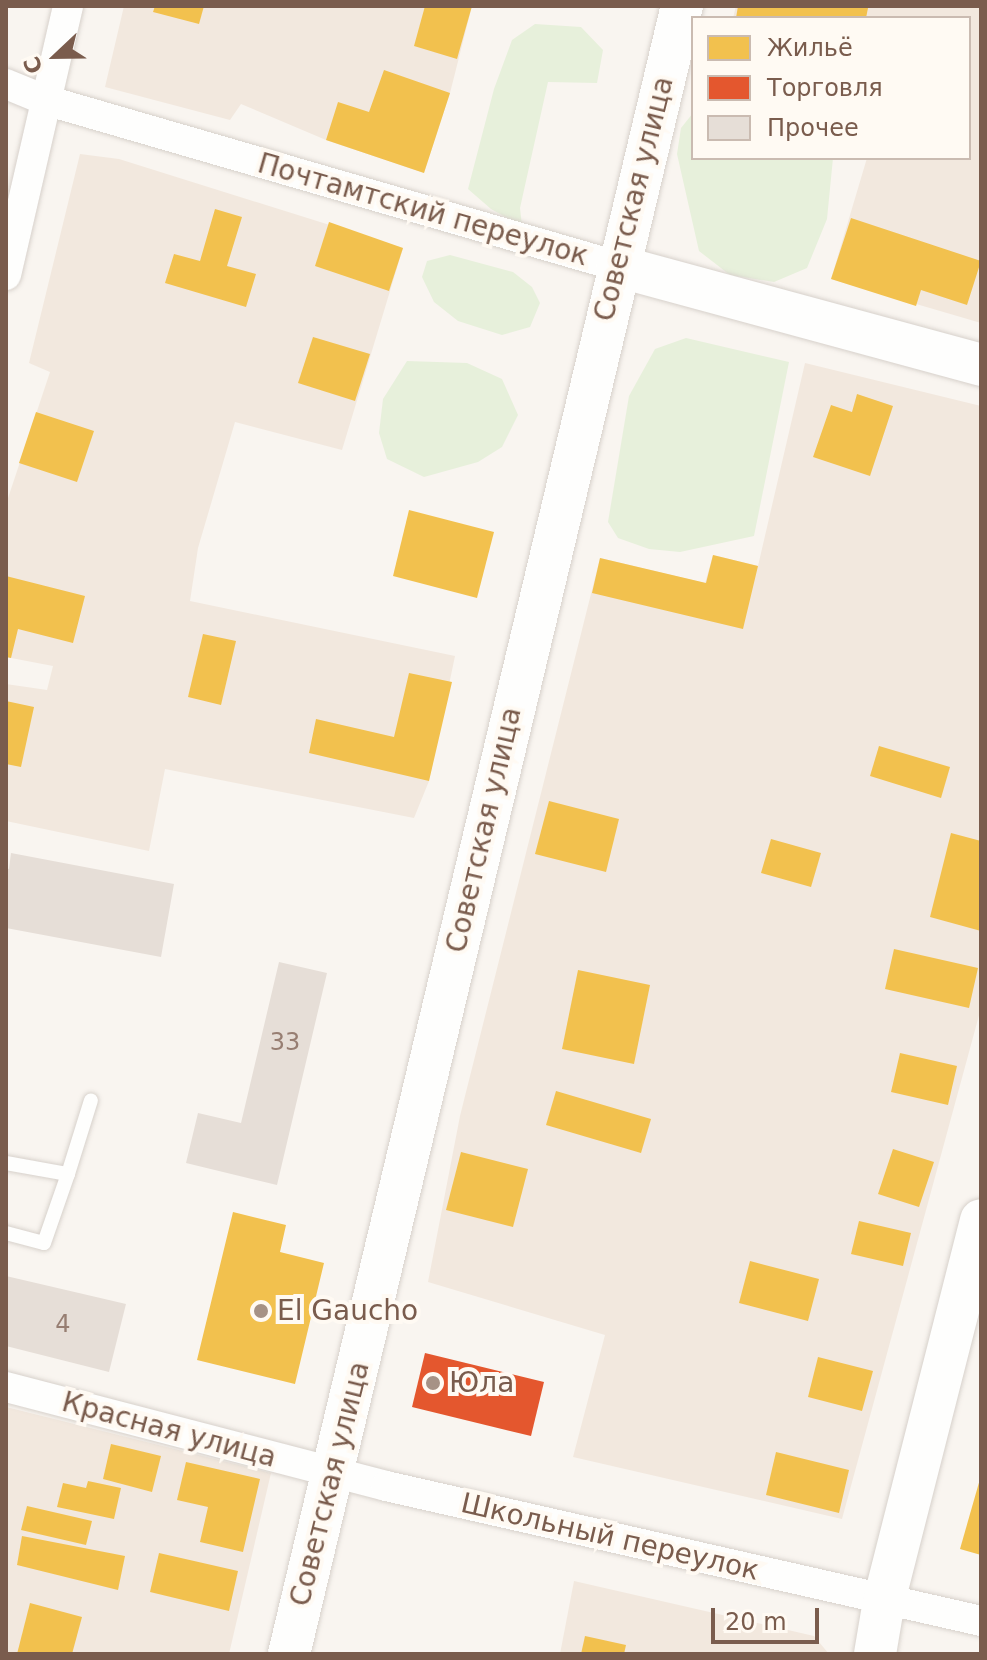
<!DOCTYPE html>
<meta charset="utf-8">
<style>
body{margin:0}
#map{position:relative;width:987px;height:1660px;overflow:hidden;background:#f9f5f0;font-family:"DejaVu Sans",sans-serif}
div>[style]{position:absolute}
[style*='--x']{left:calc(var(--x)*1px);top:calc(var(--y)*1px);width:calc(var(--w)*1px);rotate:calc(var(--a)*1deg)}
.residential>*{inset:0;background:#f2e8de}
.green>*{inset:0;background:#e7f0db}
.homes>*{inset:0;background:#f2c14e}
.shops>*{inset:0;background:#e4572e}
.building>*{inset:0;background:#e6ded7}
.roads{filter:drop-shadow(0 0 2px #d7d1cb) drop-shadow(0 0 2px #d7d1cb)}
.lane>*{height:14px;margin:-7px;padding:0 7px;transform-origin:7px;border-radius:7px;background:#fefefd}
.street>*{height:30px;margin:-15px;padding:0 15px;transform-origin:15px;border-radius:15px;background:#fefefd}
.secondary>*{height:42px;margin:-21px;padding:0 21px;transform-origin:21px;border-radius:21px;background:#fefefd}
.dots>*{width:22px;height:22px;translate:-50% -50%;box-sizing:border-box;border:4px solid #fffaf3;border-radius:50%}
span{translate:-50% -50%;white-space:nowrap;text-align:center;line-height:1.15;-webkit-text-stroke:8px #fffaf3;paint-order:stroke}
.number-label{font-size:24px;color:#977e72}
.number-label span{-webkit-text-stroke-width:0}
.street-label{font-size:28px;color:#7a5c4d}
.poi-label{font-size:28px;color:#7a5c4d}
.left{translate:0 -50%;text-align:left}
.frame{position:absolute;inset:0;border:8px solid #7a5c4d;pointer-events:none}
.legend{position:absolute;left:691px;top:16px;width:280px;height:144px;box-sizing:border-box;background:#fffaf3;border:2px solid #cabbb1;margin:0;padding:10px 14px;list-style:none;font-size:24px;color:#7a5c4d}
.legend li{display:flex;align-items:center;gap:16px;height:40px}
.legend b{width:40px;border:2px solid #cabbb1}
.north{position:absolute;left:16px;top:16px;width:80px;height:80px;-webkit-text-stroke:6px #fffaf3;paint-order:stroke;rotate:248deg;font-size:22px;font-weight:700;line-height:32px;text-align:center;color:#7a5c4d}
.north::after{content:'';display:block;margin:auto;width:28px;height:36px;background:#7a5c4d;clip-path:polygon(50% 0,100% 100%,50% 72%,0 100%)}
.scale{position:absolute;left:711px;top:1608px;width:108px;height:36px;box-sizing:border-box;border:4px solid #7a5c4d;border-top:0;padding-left:10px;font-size:24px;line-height:28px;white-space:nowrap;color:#7a5c4d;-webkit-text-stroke:6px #fffaf3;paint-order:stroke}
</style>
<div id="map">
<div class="residential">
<div style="clip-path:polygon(124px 6px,472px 6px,450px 93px,424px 173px,326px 140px,241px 104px,230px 120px,105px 87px)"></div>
<div style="clip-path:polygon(736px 6px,981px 6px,981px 323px,831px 279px,867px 158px,969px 158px,969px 18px,733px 18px)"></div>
<div style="clip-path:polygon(80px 154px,119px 159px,403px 248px,342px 450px,235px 422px,198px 548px,190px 601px,455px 656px,429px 781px,414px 818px,165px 769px,149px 851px,6px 821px,6px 684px,47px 690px,53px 666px,6px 657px,6px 504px,50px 372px,29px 363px)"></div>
<div style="clip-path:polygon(805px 363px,981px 406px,981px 1008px,842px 1519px,573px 1457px,605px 1335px,428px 1282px,460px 1116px,600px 558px,705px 583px,713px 555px,758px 566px)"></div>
<div style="clip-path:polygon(6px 1407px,271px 1473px,229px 1654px,6px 1654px)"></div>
<div style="clip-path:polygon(574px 1581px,814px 1636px,829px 1654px,560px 1654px)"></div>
</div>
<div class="green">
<div style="clip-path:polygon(535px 24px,581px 27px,603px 50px,597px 83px,548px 82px,520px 208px,522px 226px,491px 209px,468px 189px,494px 89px,512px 40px)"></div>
<div style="clip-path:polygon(693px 113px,693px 158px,833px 158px,827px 219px,807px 268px,774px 282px,730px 275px,699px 251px,677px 154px,681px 128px)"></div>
<div style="clip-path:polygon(450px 255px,513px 272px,532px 287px,540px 303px,530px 327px,502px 335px,458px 321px,434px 302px,422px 277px,427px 261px)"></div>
<div style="clip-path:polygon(686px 338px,789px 362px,754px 536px,680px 552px,649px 549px,618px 538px,608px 522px,629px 396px,655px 349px)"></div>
<div style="clip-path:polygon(407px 361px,467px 363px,502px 379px,518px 415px,502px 447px,478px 462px,424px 477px,387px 459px,379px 433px,383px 399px)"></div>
</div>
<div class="homes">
<div style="clip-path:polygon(155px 6px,204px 6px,199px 24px,153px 12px)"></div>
<div style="clip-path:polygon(425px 6px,472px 6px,457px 59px,414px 46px)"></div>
<div style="clip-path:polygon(738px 6px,861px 6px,868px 8px,866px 18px,736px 18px)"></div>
<div style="clip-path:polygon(384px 70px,450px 93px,424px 173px,326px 140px,338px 102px,369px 112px)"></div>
<div style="clip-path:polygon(215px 209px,242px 217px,227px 266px,256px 274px,246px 307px,165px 283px,174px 254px,200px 261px)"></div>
<div style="clip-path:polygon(851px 218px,981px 261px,967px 305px,921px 290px,916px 306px,831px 279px)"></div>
<div style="clip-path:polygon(329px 222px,403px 248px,389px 291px,315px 266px)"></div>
<div style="clip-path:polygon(313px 337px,370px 354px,355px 401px,298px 383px)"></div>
<div style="clip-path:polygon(857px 394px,893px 406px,870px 476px,813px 457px,831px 405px,852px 412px)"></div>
<div style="clip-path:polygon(36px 412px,94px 431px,77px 482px,19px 463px)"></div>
<div style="clip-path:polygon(409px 510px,494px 532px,477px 598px,393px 576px)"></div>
<div style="clip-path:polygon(713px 555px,758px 566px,743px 629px,592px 593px,600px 558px,706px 583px)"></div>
<div style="clip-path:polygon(6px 576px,85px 596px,73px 643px,18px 629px,11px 658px,6px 657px)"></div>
<div style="clip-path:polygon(203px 634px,236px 641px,221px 705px,188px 697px)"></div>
<div style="clip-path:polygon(409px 673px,452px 682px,429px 781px,309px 753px,316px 719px,394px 737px)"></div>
<div style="clip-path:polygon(6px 701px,34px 707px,21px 767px,6px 764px)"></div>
<div style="clip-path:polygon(879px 746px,950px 767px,941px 798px,870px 776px)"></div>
<div style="clip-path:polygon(549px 801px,619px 819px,606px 872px,535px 854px)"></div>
<div style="clip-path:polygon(951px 833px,981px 841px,981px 931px,930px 917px)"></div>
<div style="clip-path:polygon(771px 839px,821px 853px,811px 887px,761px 873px)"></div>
<div style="clip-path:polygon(894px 949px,978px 968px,969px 1008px,885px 989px)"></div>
<div style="clip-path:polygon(578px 970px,650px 985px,634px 1064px,562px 1049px)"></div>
<div style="clip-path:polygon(900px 1053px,957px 1066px,948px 1105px,891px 1092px)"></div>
<div style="clip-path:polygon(556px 1091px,651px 1119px,641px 1153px,546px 1125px)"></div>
<div style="clip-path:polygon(893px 1149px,934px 1162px,919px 1207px,878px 1194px)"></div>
<div style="clip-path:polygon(461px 1152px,528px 1169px,513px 1227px,446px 1210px)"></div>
<div style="clip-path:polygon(233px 1212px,286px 1225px,280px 1252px,324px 1263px,295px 1384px,197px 1360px)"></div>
<div style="clip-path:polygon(859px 1221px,911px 1233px,903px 1266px,851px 1254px)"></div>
<div style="clip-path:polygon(750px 1261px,819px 1279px,808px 1321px,739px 1303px)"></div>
<div style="clip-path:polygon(818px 1357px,873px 1371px,862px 1411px,808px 1397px)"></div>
<div style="clip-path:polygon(111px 1444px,161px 1456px,152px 1492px,103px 1479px)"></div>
<div style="clip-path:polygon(776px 1452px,849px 1470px,839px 1513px,766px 1495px)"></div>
<div style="clip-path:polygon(186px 1462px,260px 1479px,243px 1552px,200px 1542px,208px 1507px,177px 1500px)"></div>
<div style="clip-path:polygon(980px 1479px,981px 1480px,981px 1555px,960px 1549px)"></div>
<div style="clip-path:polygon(88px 1481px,121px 1488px,114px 1519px,57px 1507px,63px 1483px,86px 1488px)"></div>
<div style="clip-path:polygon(27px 1506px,92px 1521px,86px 1545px,21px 1530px)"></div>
<div style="clip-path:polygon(22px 1536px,125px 1556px,118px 1590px,17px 1565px)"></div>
<div style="clip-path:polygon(159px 1553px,238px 1571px,229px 1611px,150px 1592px)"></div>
<div style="clip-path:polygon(30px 1603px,82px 1617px,72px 1654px,17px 1654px)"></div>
<div style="clip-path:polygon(585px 1636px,626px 1645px,624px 1654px,581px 1654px)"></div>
</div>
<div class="shops">
<div style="clip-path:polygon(425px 1353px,544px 1382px,531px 1436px,412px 1407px)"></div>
</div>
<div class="building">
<div style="clip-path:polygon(11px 853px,174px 884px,161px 957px,6px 928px,6px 868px,9px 869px)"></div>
<div style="clip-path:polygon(279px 962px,327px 973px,277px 1185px,186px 1163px,198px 1113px,241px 1123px)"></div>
<div style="clip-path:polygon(6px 1276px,126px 1304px,109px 1372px,6px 1346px)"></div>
</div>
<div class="roads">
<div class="lane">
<div style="--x:6;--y:1163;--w:63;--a:10.1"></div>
<div style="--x:68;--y:1174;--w:77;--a:-72.7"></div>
<div style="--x:6;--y:1233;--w:39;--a:15"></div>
<div style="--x:44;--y:1243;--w:73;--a:-70.8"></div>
</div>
<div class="street">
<div style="--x:6;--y:84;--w:42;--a:22.3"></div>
<div style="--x:45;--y:100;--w:596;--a:16.18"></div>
<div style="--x:6;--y:275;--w:276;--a:-77"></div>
<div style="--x:6;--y:1387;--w:393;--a:14.6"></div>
<div style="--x:386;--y:1486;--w:610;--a:12.78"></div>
</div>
<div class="secondary">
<div style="--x:617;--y:266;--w:377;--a:15.2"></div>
<div style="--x:289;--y:1654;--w:1694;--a:-76.59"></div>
<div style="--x:875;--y:1654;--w:54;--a:-80.4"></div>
<div style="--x:884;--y:1601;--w:393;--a:-75.7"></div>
</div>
</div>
<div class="dots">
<div style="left:261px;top:1311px;background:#a69286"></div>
<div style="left:433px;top:1383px;background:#a69286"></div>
</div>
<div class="number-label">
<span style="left:285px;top:1043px">33</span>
<span style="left:63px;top:1325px">4</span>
</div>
<div class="street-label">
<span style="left:634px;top:199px;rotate:-76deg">Советская улица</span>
<span style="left:423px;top:210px;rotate:16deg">Почтамтский переулок</span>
<span style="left:484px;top:830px;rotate:-77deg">Советская улица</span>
<span style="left:169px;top:1430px;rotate:15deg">Красная улица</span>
<span style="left:330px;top:1484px;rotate:-76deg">Советская улица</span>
<span style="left:610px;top:1537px;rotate:13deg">Школьный переулок</span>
</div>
<div class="poi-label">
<span class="left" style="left:277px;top:1311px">El Gaucho</span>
<span class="left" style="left:449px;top:1383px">Юла</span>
</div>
<div class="frame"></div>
<ul class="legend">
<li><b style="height:22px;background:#f2c14e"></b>Жильё</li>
<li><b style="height:22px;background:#e4572e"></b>Торговля</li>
<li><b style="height:22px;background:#e6ded7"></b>Прочее</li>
</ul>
<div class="north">С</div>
<div class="scale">20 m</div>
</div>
